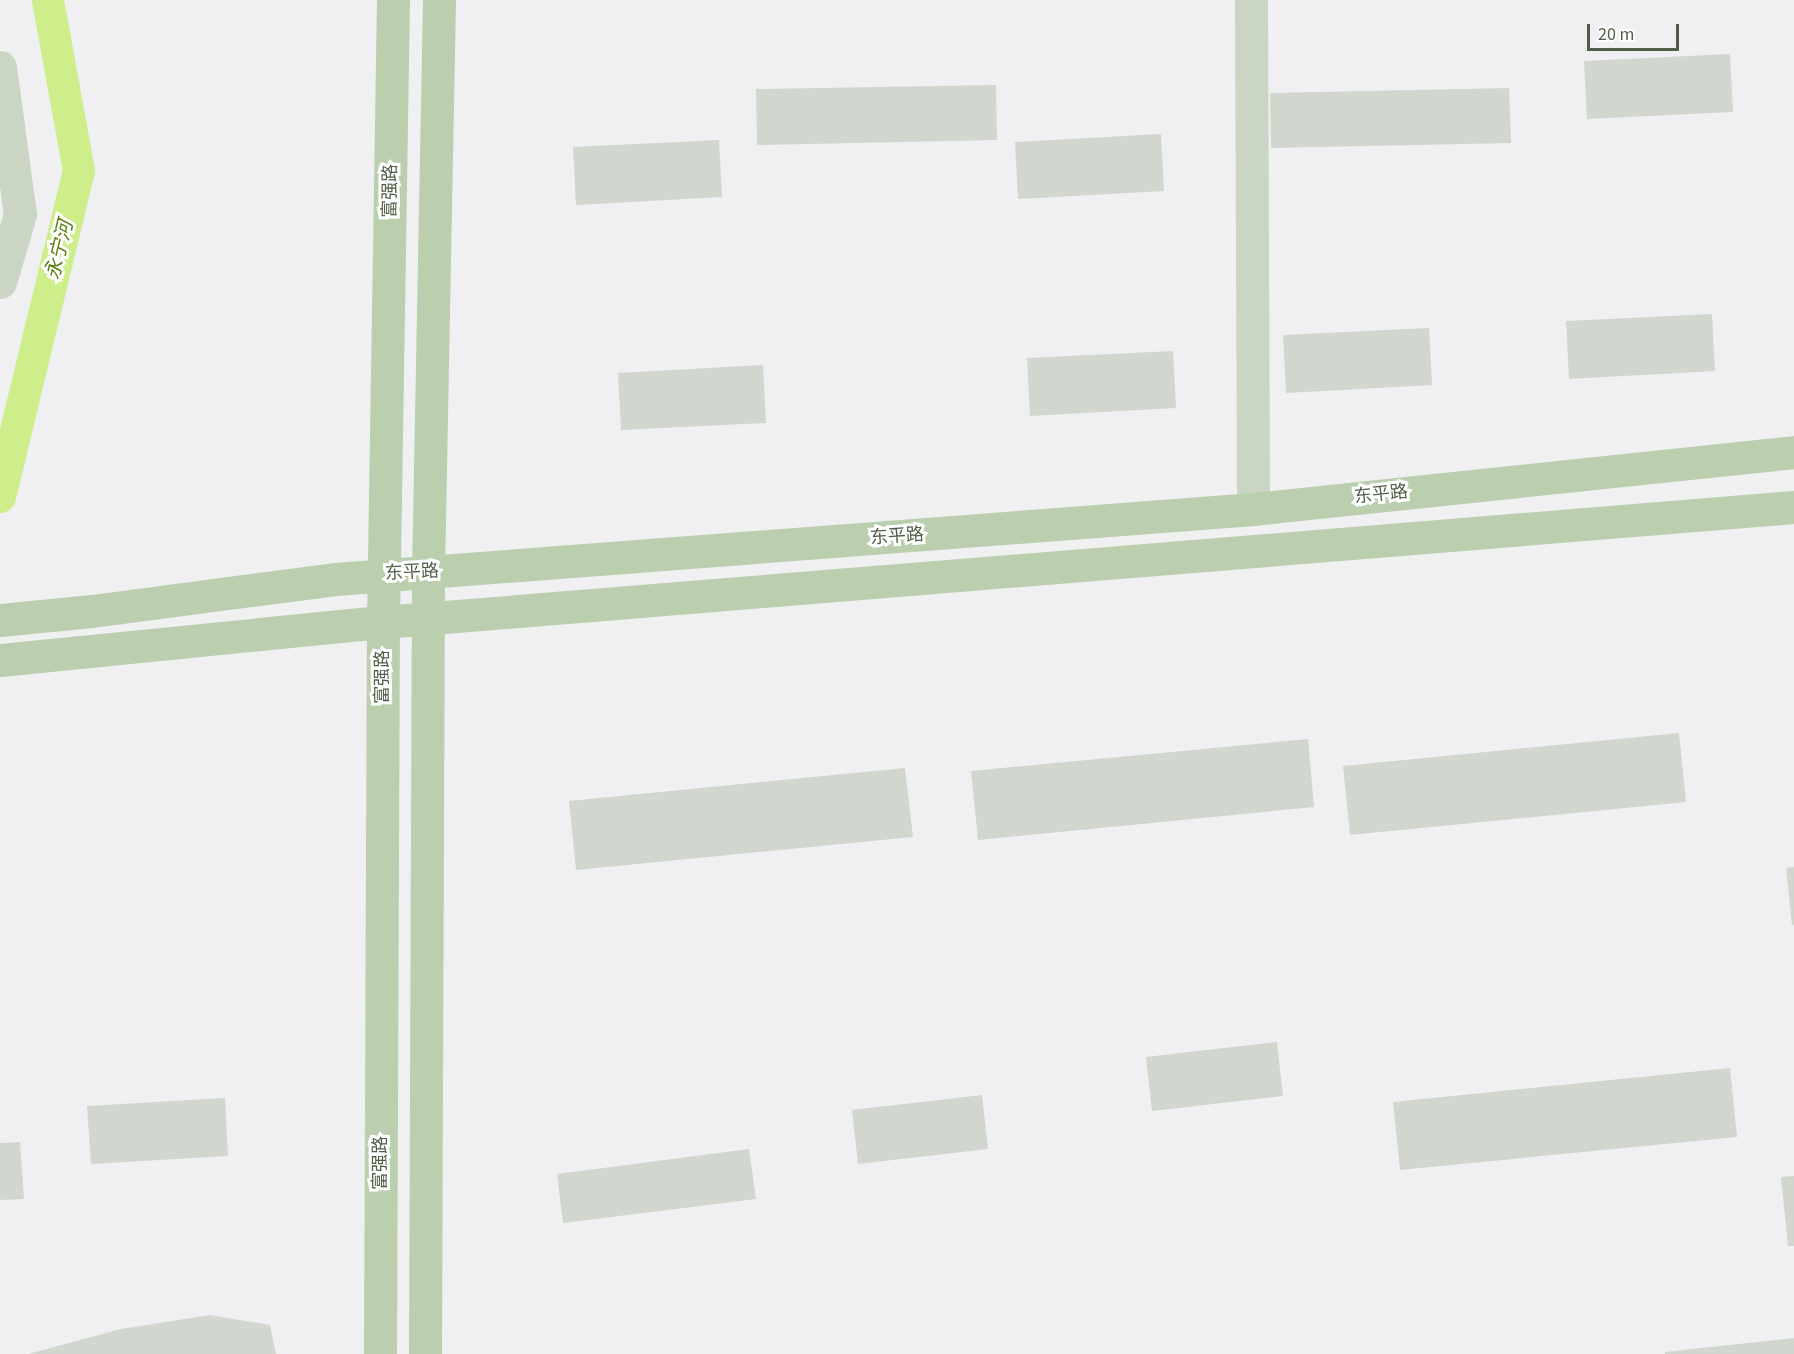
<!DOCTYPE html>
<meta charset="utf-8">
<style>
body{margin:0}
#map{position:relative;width:1794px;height:1354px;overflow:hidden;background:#f0eff2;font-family:"Source Sans 3","Noto Sans SC",sans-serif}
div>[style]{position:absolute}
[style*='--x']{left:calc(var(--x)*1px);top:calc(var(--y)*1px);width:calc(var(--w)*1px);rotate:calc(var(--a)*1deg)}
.canal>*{height:32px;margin:-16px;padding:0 16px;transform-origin:16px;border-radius:16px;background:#cdee8a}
.building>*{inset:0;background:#d1d7ce}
.minor>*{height:33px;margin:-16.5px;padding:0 16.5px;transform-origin:16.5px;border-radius:16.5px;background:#cad5c3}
.major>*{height:33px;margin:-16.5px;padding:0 16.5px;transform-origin:16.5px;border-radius:16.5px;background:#bbcfaf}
span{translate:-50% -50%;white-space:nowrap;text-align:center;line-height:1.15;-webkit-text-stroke:6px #fff;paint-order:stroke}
.street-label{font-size:18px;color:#505d47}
.water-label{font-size:20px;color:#587f0c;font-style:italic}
.scale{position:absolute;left:1587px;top:24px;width:92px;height:27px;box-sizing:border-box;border:3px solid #505d47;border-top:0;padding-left:8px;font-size:18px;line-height:21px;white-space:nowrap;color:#505d47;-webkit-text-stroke:4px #fff;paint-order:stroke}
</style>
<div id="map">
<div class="canal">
<div style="--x:0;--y:497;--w:335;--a:-76.4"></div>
<div style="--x:79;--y:171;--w:174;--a:-100.3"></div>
</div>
<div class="building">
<div style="clip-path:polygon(1730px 54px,1733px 112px,1587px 119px,1584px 61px)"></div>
<div style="clip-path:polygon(996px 85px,997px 140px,757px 145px,756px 89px)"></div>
<div style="clip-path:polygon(1509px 88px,1511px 143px,1271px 148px,1270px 93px)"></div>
<div style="clip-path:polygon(1161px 134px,1164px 191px,1018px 199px,1015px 142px)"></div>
<div style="clip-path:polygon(719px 140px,722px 197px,576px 205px,573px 147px)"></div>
<div style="clip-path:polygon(1712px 314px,1715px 371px,1569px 379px,1566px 321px)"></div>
<div style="clip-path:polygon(1429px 328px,1432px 385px,1286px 393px,1283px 335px)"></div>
<div style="clip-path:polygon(1173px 351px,1176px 408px,1030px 416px,1027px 358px)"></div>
<div style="clip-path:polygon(763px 365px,766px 423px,621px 430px,618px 373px)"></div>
<div style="clip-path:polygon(1679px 733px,1686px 802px,1350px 835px,1343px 766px)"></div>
<div style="clip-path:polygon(1308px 739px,1314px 807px,978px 840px,971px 771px)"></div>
<div style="clip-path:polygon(905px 768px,913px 837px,576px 870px,569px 801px)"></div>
<div style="clip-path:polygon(1794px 867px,1794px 925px,1792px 925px,1786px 868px)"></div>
<div style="clip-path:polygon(1277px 1042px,1283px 1096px,1152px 1111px,1146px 1057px)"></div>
<div style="clip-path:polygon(1730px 1068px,1737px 1137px,1400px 1170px,1393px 1102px)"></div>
<div style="clip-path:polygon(982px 1095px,988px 1149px,858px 1164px,852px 1110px)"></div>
<div style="clip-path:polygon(225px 1098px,228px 1156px,91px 1164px,87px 1106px)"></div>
<div style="clip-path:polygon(20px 1142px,24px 1199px,0 1200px,0 1143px)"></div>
<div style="clip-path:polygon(749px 1149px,756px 1199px,563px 1223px,557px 1174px)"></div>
<div style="clip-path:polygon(1794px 1176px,1794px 1246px,1788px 1246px,1781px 1177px)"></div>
<div style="clip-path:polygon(210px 1315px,270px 1325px,276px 1354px,28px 1354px,121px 1329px)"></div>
<div style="clip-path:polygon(1794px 1338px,1794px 1354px,1665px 1354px,1665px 1352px)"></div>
</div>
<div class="minor">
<div style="--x:1251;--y:0;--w:509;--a:89.77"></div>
<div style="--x:0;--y:67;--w:148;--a:82.3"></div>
<div style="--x:20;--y:214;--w:71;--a:106.4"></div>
</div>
<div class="major">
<div style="--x:0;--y:620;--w:92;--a:-5.6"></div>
<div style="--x:92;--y:611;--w:245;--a:-7.5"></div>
<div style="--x:335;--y:579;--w:921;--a:-4.36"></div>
<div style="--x:1253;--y:509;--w:544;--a:-6.01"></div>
<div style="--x:0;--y:660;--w:385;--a:-5.7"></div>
<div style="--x:383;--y:622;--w:1416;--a:-4.66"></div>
<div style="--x:380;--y:1354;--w:732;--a:-89.77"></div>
<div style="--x:383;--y:622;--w:622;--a:-89.08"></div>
<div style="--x:425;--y:1354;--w:781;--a:-89.78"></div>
<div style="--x:428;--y:573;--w:573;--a:-88.9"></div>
</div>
<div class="street-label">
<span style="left:391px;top:191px;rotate:-89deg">富强路</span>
<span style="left:1381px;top:495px;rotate:-6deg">东平路</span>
<span style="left:897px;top:537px;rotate:-4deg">东平路</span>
<span style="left:412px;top:573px;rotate:-3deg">东平路</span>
<span style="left:383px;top:677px;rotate:-90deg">富强路</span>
<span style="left:381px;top:1163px;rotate:-90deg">富强路</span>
</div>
<div class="water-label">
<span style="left:60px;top:250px;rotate:-76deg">永宁河</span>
</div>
<div class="scale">20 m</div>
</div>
